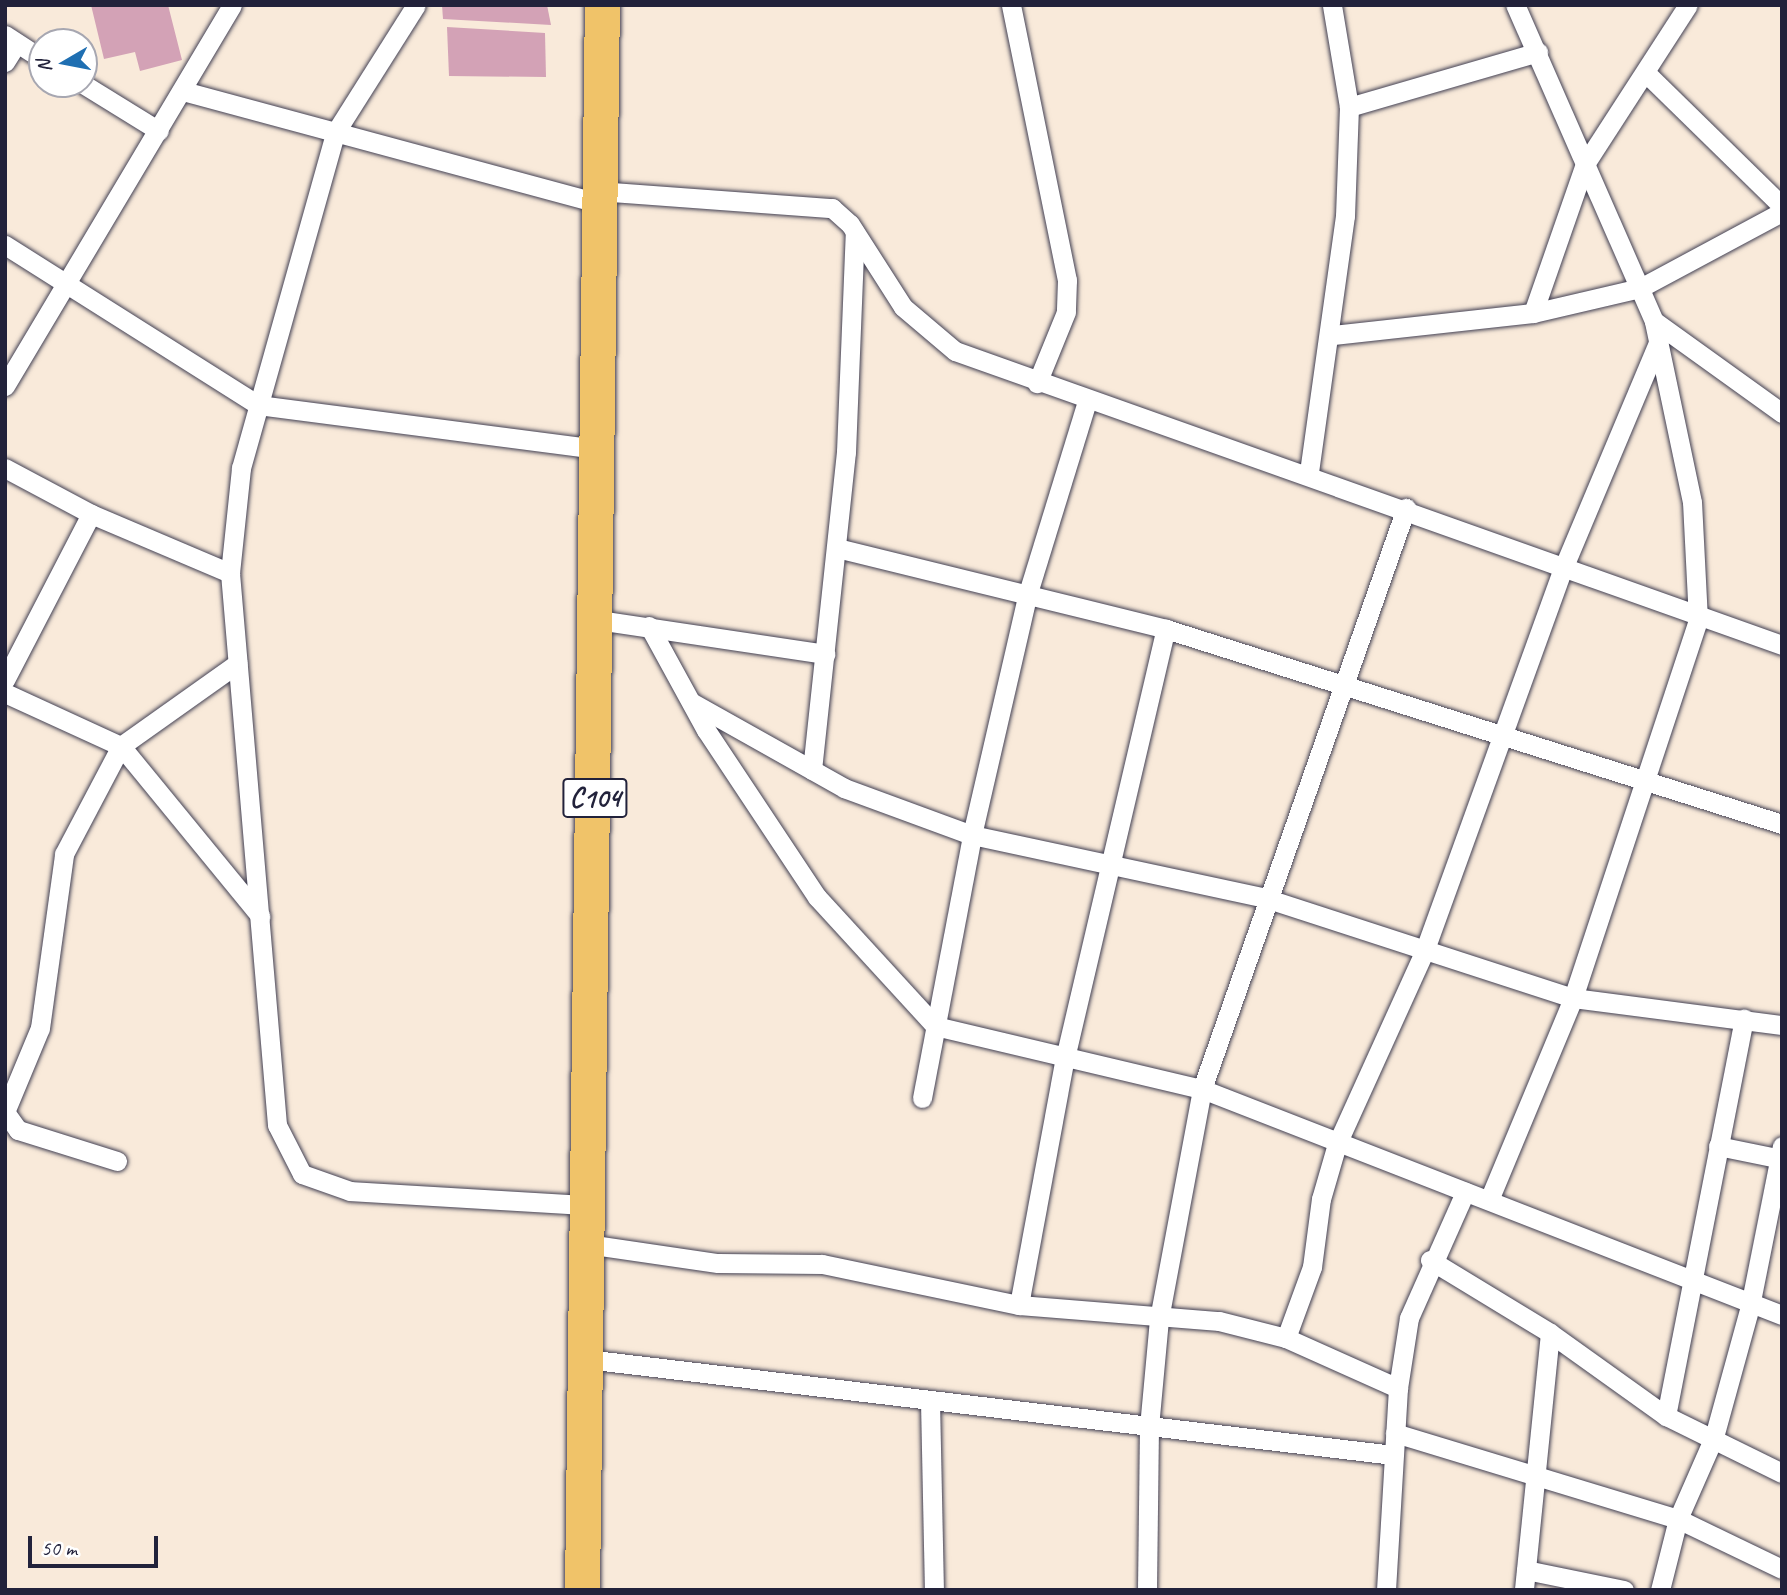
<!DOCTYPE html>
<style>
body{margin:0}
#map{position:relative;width:1787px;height:1595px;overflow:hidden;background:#f9eada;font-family:Caveat,sans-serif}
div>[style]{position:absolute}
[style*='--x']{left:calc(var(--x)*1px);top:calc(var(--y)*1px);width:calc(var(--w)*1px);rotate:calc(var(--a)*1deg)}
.building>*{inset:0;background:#d3a2b6}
.roads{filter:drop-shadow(0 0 2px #424053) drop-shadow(0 0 2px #424053)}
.street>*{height:19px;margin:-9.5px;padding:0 9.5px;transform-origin:9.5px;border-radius:9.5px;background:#fff}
.highway>*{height:35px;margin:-17.5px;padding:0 17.5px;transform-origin:17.5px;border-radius:17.5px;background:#f0c369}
span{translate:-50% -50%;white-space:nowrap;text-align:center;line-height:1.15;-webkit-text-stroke:7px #fff;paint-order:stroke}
.shield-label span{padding:2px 5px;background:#fff;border:2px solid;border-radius:5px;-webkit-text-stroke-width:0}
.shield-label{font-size:28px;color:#22223b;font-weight:700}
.frame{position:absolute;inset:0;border:7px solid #22223b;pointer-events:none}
.north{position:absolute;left:28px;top:28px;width:70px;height:70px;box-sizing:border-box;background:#fff;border:2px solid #a7a7b1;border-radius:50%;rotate:260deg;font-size:19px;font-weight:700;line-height:28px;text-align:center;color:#22223b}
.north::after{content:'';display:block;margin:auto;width:24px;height:32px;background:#1f6fb2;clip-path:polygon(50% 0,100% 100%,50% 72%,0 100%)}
.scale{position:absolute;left:28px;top:1536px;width:130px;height:32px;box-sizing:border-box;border:4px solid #22223b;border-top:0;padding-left:9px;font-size:21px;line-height:24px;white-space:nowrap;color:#22223b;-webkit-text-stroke:5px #fff;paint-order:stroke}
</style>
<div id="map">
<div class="building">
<div style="clip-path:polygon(91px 5px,168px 5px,182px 60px,140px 71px,135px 52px,104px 59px)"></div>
<div style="clip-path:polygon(442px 5px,547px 5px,551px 25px,443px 19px)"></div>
<div style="clip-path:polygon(447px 27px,545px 33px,546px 77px,449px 76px)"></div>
</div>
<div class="roads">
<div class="street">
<div style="--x:1011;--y:5;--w:281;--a:78.5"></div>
<div style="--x:1067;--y:280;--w:32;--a:92"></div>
<div style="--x:1066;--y:312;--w:77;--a:112.2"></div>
<div style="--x:5;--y:35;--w:44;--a:33"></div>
<div style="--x:5;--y:62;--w:22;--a:-58"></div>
<div style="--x:1646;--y:73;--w:190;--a:44.4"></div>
<div style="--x:83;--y:84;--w:89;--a:31.7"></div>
<div style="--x:183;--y:91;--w:430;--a:15.1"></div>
<div style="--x:1349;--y:107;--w:197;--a:-16.2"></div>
<div style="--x:598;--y:191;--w:235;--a:4.2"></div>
<div style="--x:832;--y:208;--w:24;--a:42"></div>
<div style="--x:850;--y:224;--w:98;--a:57.4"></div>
<div style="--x:903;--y:307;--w:68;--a:40.2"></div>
<div style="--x:955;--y:351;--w:878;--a:19.57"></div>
<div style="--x:5;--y:245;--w:299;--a:32.3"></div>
<div style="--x:258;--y:405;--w:342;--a:7.4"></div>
<div style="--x:1533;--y:313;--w:110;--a:-13.2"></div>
<div style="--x:1640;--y:288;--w:161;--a:-28.2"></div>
<div style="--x:1654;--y:321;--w:158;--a:35.7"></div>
<div style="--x:1333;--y:335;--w:201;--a:-6.3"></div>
<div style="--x:1533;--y:313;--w:158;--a:-70.8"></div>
<div style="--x:1585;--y:164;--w:189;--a:-57.1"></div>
<div style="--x:5;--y:386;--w:443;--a:-59.2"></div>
<div style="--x:5;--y:468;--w:98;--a:28.1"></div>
<div style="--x:91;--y:514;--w:151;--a:23"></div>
<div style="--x:230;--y:573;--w:554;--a:85.13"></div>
<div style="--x:277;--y:1125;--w:55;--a:63"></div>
<div style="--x:302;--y:1174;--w:51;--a:19.5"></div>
<div style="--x:350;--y:1191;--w:238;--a:3.4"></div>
<div style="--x:1309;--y:472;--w:259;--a:-82"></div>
<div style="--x:1345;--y:216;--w:109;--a:-87.9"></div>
<div style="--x:1349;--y:107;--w:103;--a:-99.5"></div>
<div style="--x:837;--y:548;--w:339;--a:13.8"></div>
<div style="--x:1166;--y:629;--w:646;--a:17.57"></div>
<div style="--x:230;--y:573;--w:106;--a:-84"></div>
<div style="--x:241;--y:468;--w:348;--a:-74.3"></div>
<div style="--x:335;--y:133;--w:151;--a:-57.7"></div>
<div style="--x:598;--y:620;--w:230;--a:8.5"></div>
<div style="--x:649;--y:626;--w:119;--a:61.3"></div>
<div style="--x:706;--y:730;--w:201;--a:56.4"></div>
<div style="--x:817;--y:897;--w:175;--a:47.5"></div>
<div style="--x:935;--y:1026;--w:274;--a:13.3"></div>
<div style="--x:1202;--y:1089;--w:622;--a:21.29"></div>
<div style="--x:5;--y:680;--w:187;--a:-62.6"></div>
<div style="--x:5;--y:693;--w:128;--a:24.6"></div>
<div style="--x:121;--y:746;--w:220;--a:50.7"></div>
<div style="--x:691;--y:702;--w:176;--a:29.3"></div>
<div style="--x:844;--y:788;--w:136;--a:20.2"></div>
<div style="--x:972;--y:835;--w:300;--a:12.1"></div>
<div style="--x:1265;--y:898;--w:324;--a:18"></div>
<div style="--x:1573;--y:998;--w:211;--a:7.4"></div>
<div style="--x:812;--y:770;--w:320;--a:-83.9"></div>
<div style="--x:846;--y:452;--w:220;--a:-87.7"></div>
<div style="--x:922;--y:1098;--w:268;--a:-79.2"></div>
<div style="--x:972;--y:835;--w:248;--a:-77"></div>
<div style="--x:1028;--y:593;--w:201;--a:-72.9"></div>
<div style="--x:1718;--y:1146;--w:65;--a:11.5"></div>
<div style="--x:117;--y:1161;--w:104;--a:-162.6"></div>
<div style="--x:18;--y:1130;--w:22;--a:-126"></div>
<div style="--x:5;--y:1112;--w:91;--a:-67.4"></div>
<div style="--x:40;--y:1028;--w:176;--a:-82.1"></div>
<div style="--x:64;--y:854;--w:122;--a:-62.2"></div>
<div style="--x:121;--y:746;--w:143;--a:-35.4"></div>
<div style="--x:1489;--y:1200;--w:219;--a:-67.4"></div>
<div style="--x:1573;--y:998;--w:398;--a:-71.7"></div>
<div style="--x:1698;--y:620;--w:118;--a:-92.9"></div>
<div style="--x:1692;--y:502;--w:185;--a:-101.9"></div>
<div style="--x:1654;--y:321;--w:345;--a:-113.7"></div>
<div style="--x:587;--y:1244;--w:132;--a:8.3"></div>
<div style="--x:718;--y:1263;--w:104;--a:0.6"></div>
<div style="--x:822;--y:1264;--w:201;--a:11.8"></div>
<div style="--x:1019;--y:1305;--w:201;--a:4.6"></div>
<div style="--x:1219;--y:1321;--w:69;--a:14.2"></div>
<div style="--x:1286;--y:1338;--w:123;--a:24.1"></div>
<div style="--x:1430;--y:1260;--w:140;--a:31.3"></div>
<div style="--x:1550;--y:1333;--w:258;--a:95.8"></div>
<div style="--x:1019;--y:1305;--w:251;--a:-79.5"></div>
<div style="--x:1065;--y:1058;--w:441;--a:-76.8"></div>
<div style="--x:1550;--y:1333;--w:143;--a:35.6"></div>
<div style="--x:1666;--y:1416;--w:129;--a:26.2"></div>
<div style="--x:1286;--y:1338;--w:76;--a:-69.9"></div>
<div style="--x:1312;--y:1267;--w:69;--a:-82.5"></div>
<div style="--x:1321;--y:1199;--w:57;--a:-73.8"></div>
<div style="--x:1337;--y:1144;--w:211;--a:-65.6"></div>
<div style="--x:1424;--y:952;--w:405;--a:-70.1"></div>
<div style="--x:1562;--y:571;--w:251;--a:-67.2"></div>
<div style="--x:586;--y:1359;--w:813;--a:6.78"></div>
<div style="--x:930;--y:1401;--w:189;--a:88.8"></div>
<div style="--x:1666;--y:1416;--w:405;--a:-78.9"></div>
<div style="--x:1395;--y:1433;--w:296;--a:16.9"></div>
<div style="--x:1678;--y:1519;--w:115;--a:25.7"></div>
<div style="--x:1526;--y:1570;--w:100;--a:11.5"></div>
<div style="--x:1147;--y:1590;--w:163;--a:-89.3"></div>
<div style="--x:1149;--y:1427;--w:108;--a:-84.7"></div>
<div style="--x:1159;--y:1319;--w:234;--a:-79.4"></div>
<div style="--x:1202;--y:1089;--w:616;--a:-70.65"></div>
<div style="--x:1386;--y:1590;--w:202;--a:-86.6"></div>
<div style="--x:1398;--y:1388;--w:71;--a:-81.1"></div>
<div style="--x:1409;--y:1318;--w:138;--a:-66"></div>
<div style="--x:1660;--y:1590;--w:73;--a:-75.8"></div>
<div style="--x:1678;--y:1519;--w:90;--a:-66.3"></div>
<div style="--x:1714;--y:1437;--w:136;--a:-74.6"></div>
<div style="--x:1750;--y:1306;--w:163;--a:-78.7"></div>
</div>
<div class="highway">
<div style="--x:582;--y:1590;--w:1585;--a:-89.28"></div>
</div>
</div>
<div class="shield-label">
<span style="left:595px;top:798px">C104</span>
</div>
<div class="frame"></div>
<div class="north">N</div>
<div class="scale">50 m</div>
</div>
